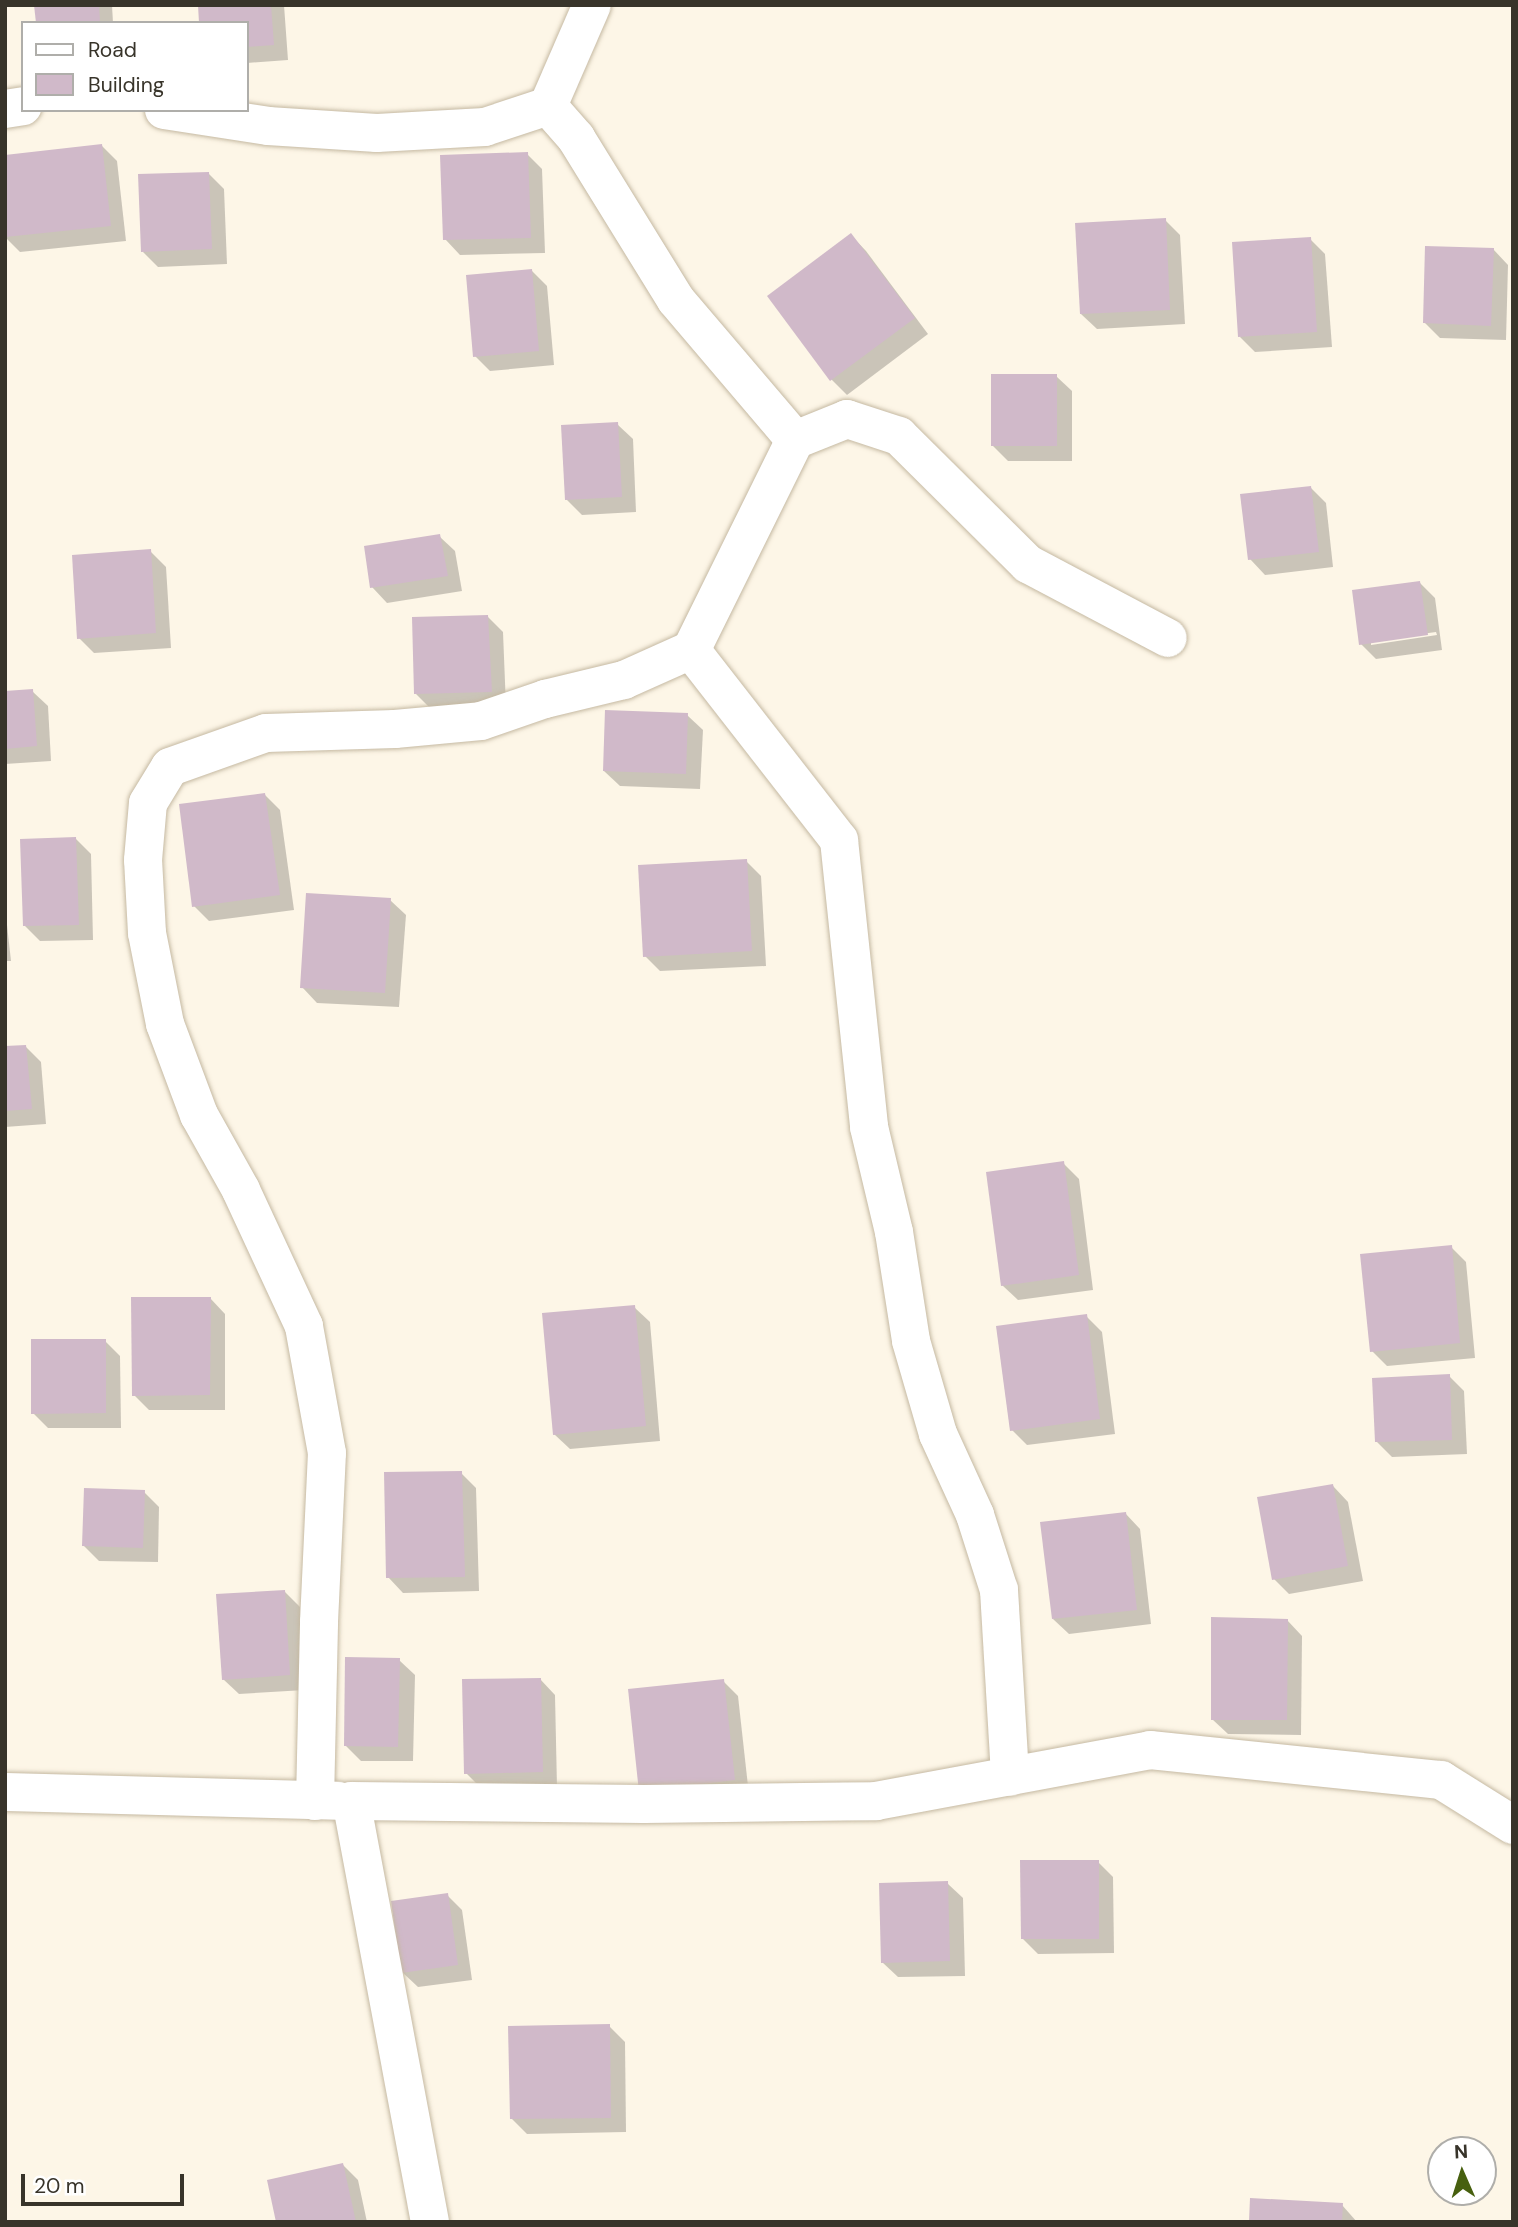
<!DOCTYPE html>
<style>
body{margin:0}
#map{position:relative;width:1518px;height:2227px;overflow:hidden;background:#fdf6e7;font-family:"DM Sans",sans-serif}
div>[style]{position:absolute}
[style*='--x']{left:calc(var(--x)*1px);top:calc(var(--y)*1px);width:calc(var(--w)*1px);rotate:calc(var(--a)*1deg)}
.shadow>*{inset:0;background:#0003}
.building>*{inset:0;background:#d0b9c9}
.roads{filter:drop-shadow(0 0 2px #c5b9a2) drop-shadow(0 0 2px #c5b9a2)}
.minor>*{height:38px;margin:-19px;padding:0 19px;transform-origin:19px;border-radius:19px;background:#fff}
.secondary>*{height:38px;margin:-19px;padding:0 19px;transform-origin:19px;border-radius:19px;background:#fff}
span{translate:-50% -50%;white-space:nowrap;text-align:center;line-height:1.15;-webkit-text-stroke:5px #fff;paint-order:stroke}
.frame{position:absolute;inset:0;border:7px solid #38342a;pointer-events:none}
.legend{position:absolute;left:21px;top:21px;width:228px;height:91px;box-sizing:border-box;background:#fff;border:2px solid #afaeaa;margin:0;padding:9px 12px;list-style:none;font-size:21px;color:#38342a}
.legend li{display:flex;align-items:center;gap:14px;height:35px}
.legend b{width:35px;border:2px solid #afaeaa}
.north{position:absolute;left:1427px;top:2136px;width:70px;height:70px;box-sizing:border-box;background:#fff;border:2px solid #afaeaa;border-radius:50%;rotate:357deg;font-size:19px;font-weight:700;line-height:28px;text-align:center;color:#38342a}
.north::after{content:'';display:block;margin:auto;width:24px;height:32px;background:#47600f;clip-path:polygon(50% 0,100% 100%,50% 72%,0 100%)}
.scale{position:absolute;left:21px;top:2174px;width:163px;height:32px;box-sizing:border-box;border:4px solid #38342a;border-top:0;padding-left:9px;font-size:21px;line-height:24px;white-space:nowrap;color:#38342a;-webkit-text-stroke:5px #fff;paint-order:stroke}
</style>
<div id="map">
<div class="shadow">
<div style="clip-path:polygon(35px 5px,112px 5px,113px 23px,96px 23px)"></div>
<div style="clip-path:polygon(199px 5px,284px 5px,288px 60px,247px 63px,247px 23px)"></div>
<div style="clip-path:polygon(102px 146px,117px 161px,126px 241px,20px 252px,5px 237px)"></div>
<div style="clip-path:polygon(527px 154px,542px 169px,545px 253px,460px 255px,445px 239px)"></div>
<div style="clip-path:polygon(208px 173px,224px 189px,227px 264px,158px 267px,143px 252px)"></div>
<div style="clip-path:polygon(1165px 220px,1180px 235px,1185px 324px,1097px 329px,1081px 314px)"></div>
<div style="clip-path:polygon(851px 235px,866px 251px,928px 334px,847px 395px,832px 380px,769px 296px)"></div>
<div style="clip-path:polygon(1310px 239px,1325px 254px,1332px 347px,1255px 352px,1240px 337px)"></div>
<div style="clip-path:polygon(1493px 249px,1508px 265px,1506px 340px,1440px 338px,1425px 323px)"></div>
<div style="clip-path:polygon(531px 270px,547px 286px,554px 365px,490px 371px,475px 356px)"></div>
<div style="clip-path:polygon(1056px 376px,1072px 391px,1072px 461px,1008px 461px,993px 446px)"></div>
<div style="clip-path:polygon(617px 424px,633px 439px,636px 512px,582px 515px,566px 499px)"></div>
<div style="clip-path:polygon(1311px 488px,1326px 503px,1333px 567px,1265px 575px,1250px 559px)"></div>
<div style="clip-path:polygon(439px 536px,455px 551px,462px 591px,387px 603px,372px 587px)"></div>
<div style="clip-path:polygon(150px 551px,166px 567px,171px 648px,94px 653px,79px 638px)"></div>
<div style="clip-path:polygon(evenodd,1420px 583px,1435px 598px,1442px 650px,1376px 659px,1361px 644px,1420px 583px,1436px 632px,1437px 635px,1371px 645px,1371px 641px,1436px 632px)"></div>
<div style="clip-path:polygon(488px 617px,503px 632px,506px 707px,431px 709px,416px 694px)"></div>
<div style="clip-path:polygon(32px 691px,48px 706px,51px 761px,5px 764px,5px 693px)"></div>
<div style="clip-path:polygon(687px 715px,703px 730px,700px 789px,620px 786px,604px 771px)"></div>
<div style="clip-path:polygon(265px 795px,280px 810px,294px 910px,209px 921px,194px 906px)"></div>
<div style="clip-path:polygon(75px 838px,91px 854px,93px 940px,40px 941px,25px 926px)"></div>
<div style="clip-path:polygon(746px 861px,761px 876px,766px 966px,660px 971px,645px 956px)"></div>
<div style="clip-path:polygon(390px 900px,406px 915px,399px 1007px,317px 1003px,302px 987px)"></div>
<div style="clip-path:polygon(5px 907px,11px 961px,5px 961px)"></div>
<div style="clip-path:polygon(25px 1046px,41px 1062px,46px 1124px,5px 1127px,5px 1048px)"></div>
<div style="clip-path:polygon(1063px 1163px,1079px 1179px,1093px 1290px,1018px 1300px,1002px 1285px)"></div>
<div style="clip-path:polygon(1451px 1247px,1466px 1262px,1475px 1358px,1387px 1366px,1372px 1351px)"></div>
<div style="clip-path:polygon(210px 1298px,225px 1314px,225px 1410px,149px 1410px,134px 1395px)"></div>
<div style="clip-path:polygon(634px 1307px,650px 1322px,660px 1441px,570px 1449px,554px 1434px)"></div>
<div style="clip-path:polygon(1086px 1316px,1102px 1332px,1115px 1434px,1027px 1445px,1012px 1430px)"></div>
<div style="clip-path:polygon(105px 1341px,120px 1356px,121px 1428px,48px 1428px,33px 1413px)"></div>
<div style="clip-path:polygon(1449px 1376px,1464px 1391px,1467px 1454px,1392px 1457px,1376px 1441px)"></div>
<div style="clip-path:polygon(5px 1386px,7px 1430px,5px 1430px)"></div>
<div style="clip-path:polygon(461px 1473px,476px 1488px,479px 1591px,403px 1593px,388px 1577px)"></div>
<div style="clip-path:polygon(1333px 1486px,1348px 1502px,1363px 1581px,1289px 1594px,1274px 1579px)"></div>
<div style="clip-path:polygon(144px 1492px,159px 1507px,158px 1562px,99px 1561px,84px 1546px)"></div>
<div style="clip-path:polygon(1125px 1513px,1140px 1529px,1151px 1624px,1069px 1634px,1053px 1619px)"></div>
<div style="clip-path:polygon(284px 1591px,300px 1607px,305px 1690px,239px 1694px,223px 1679px)"></div>
<div style="clip-path:polygon(1287px 1620px,1302px 1636px,1301px 1735px,1228px 1734px,1212px 1719px)"></div>
<div style="clip-path:polygon(399px 1660px,415px 1675px,413px 1761px,361px 1761px,345px 1745px)"></div>
<div style="clip-path:polygon(540px 1679px,555px 1695px,557px 1787px,481px 1788px,466px 1773px)"></div>
<div style="clip-path:polygon(723px 1681px,738px 1696px,749px 1795px,641px 1791px)"></div>
<div style="clip-path:polygon(1098px 1862px,1113px 1877px,1114px 1953px,1038px 1954px,1023px 1939px)"></div>
<div style="clip-path:polygon(947px 1883px,963px 1898px,965px 1976px,898px 1977px,882px 1962px)"></div>
<div style="clip-path:polygon(447px 1895px,462px 1910px,472px 1980px,418px 1987px,402px 1972px)"></div>
<div style="clip-path:polygon(609px 2026px,625px 2042px,626px 2132px,527px 2134px,512px 2119px)"></div>
<div style="clip-path:polygon(343px 2165px,358px 2180px,367px 2222px,277px 2222px)"></div>
<div style="clip-path:polygon(1342px 2205px,1357px 2222px,1250px 2222px)"></div>
</div>
<div class="building">
<div style="clip-path:polygon(34px 5px,99px 5px,100px 23px,36px 23px)"></div>
<div style="clip-path:polygon(198px 5px,271px 5px,274px 45px,247px 47px,247px 23px,199px 23px)"></div>
<div style="clip-path:polygon(102px 144px,111px 226px,5px 237px,5px 155px)"></div>
<div style="clip-path:polygon(528px 152px,531px 238px,443px 240px,440px 155px)"></div>
<div style="clip-path:polygon(209px 172px,212px 249px,141px 252px,138px 174px)"></div>
<div style="clip-path:polygon(1166px 218px,1170px 310px,1080px 314px,1075px 223px)"></div>
<div style="clip-path:polygon(851px 233px,915px 318px,830px 381px,767px 296px)"></div>
<div style="clip-path:polygon(1311px 237px,1317px 332px,1238px 337px,1232px 242px)"></div>
<div style="clip-path:polygon(1425px 246px,1494px 248px,1491px 326px,1423px 323px)"></div>
<div style="clip-path:polygon(532px 269px,539px 351px,473px 357px,466px 275px)"></div>
<div style="clip-path:polygon(991px 374px,1057px 374px,1057px 446px,991px 446px)"></div>
<div style="clip-path:polygon(618px 422px,622px 497px,565px 500px,561px 425px)"></div>
<div style="clip-path:polygon(1311px 486px,1319px 552px,1248px 560px,1240px 494px)"></div>
<div style="clip-path:polygon(440px 534px,448px 576px,370px 588px,364px 546px)"></div>
<div style="clip-path:polygon(151px 549px,156px 633px,77px 639px,72px 555px)"></div>
<div style="clip-path:polygon(1420px 581px,1428px 635px,1359px 645px,1352px 590px)"></div>
<div style="clip-path:polygon(488px 615px,492px 692px,414px 694px,412px 617px)"></div>
<div style="clip-path:polygon(33px 689px,37px 746px,5px 749px,5px 691px)"></div>
<div style="clip-path:polygon(605px 710px,688px 713px,686px 774px,603px 771px)"></div>
<div style="clip-path:polygon(265px 793px,280px 895px,192px 907px,179px 804px)"></div>
<div style="clip-path:polygon(76px 837px,79px 925px,23px 926px,20px 839px)"></div>
<div style="clip-path:polygon(747px 859px,752px 951px,643px 957px,638px 865px)"></div>
<div style="clip-path:polygon(306px 893px,391px 898px,385px 993px,300px 988px)"></div>
<div style="clip-path:polygon(26px 1045px,32px 1109px,5px 1111px,5px 1046px)"></div>
<div style="clip-path:polygon(1064px 1161px,1079px 1275px,1001px 1286px,986px 1172px)"></div>
<div style="clip-path:polygon(1452px 1245px,1460px 1343px,1370px 1352px,1360px 1254px)"></div>
<div style="clip-path:polygon(131px 1297px,211px 1297px,210px 1395px,132px 1396px)"></div>
<div style="clip-path:polygon(635px 1305px,646px 1426px,553px 1435px,542px 1313px)"></div>
<div style="clip-path:polygon(1087px 1314px,1100px 1419px,1010px 1431px,996px 1326px)"></div>
<div style="clip-path:polygon(31px 1339px,106px 1339px,106px 1413px,31px 1414px)"></div>
<div style="clip-path:polygon(1450px 1374px,1452px 1440px,1375px 1442px,1372px 1378px)"></div>
<div style="clip-path:polygon(462px 1471px,465px 1577px,386px 1578px,384px 1472px)"></div>
<div style="clip-path:polygon(1333px 1484px,1348px 1566px,1272px 1580px,1257px 1497px)"></div>
<div style="clip-path:polygon(84px 1488px,145px 1490px,143px 1548px,82px 1546px)"></div>
<div style="clip-path:polygon(1126px 1512px,1137px 1610px,1052px 1619px,1040px 1522px)"></div>
<div style="clip-path:polygon(285px 1590px,290px 1675px,222px 1680px,216px 1594px)"></div>
<div style="clip-path:polygon(1211px 1617px,1288px 1619px,1287px 1720px,1211px 1720px)"></div>
<div style="clip-path:polygon(345px 1657px,400px 1658px,398px 1747px,344px 1746px)"></div>
<div style="clip-path:polygon(541px 1678px,543px 1772px,464px 1774px,462px 1679px)"></div>
<div style="clip-path:polygon(724px 1679px,735px 1780px,639px 1792px,628px 1689px)"></div>
<div style="clip-path:polygon(1020px 1860px,1099px 1860px,1099px 1939px,1021px 1939px)"></div>
<div style="clip-path:polygon(948px 1881px,950px 1961px,881px 1963px,879px 1883px)"></div>
<div style="clip-path:polygon(448px 1893px,458px 1965px,401px 1973px,391px 1901px)"></div>
<div style="clip-path:polygon(610px 2024px,611px 2118px,510px 2119px,508px 2026px)"></div>
<div style="clip-path:polygon(343px 2163px,356px 2222px,276px 2222px,267px 2180px)"></div>
<div style="clip-path:polygon(1250px 2198px,1343px 2203px,1342px 2222px,1249px 2222px)"></div>
</div>
<div class="roads">
<div class="minor">
<div style="--x:548;--y:106;--w:43;--a:48.8"></div>
<div style="--x:576;--y:138;--w:190;--a:58.3"></div>
<div style="--x:676;--y:300;--w:184;--a:49.6"></div>
<div style="--x:795;--y:440;--w:234;--a:116.3"></div>
<div style="--x:691;--y:650;--w:241;--a:52.1"></div>
<div style="--x:839;--y:840;--w:289;--a:84"></div>
<div style="--x:869;--y:1127;--w:108;--a:76.6"></div>
<div style="--x:894;--y:1232;--w:110;--a:81.1"></div>
<div style="--x:911;--y:1341;--w:97;--a:73.8"></div>
<div style="--x:938;--y:1434;--w:89;--a:65.4"></div>
<div style="--x:975;--y:1515;--w:79;--a:72.3"></div>
<div style="--x:999;--y:1590;--w:187;--a:86.6"></div>
<div style="--x:795;--y:440;--w:56;--a:-22"></div>
<div style="--x:847;--y:419;--w:55;--a:18.1"></div>
<div style="--x:899;--y:436;--w:182;--a:44.8"></div>
<div style="--x:1028;--y:564;--w:158;--a:27.9"></div>
<div style="--x:5;--y:1792;--w:333;--a:1.5"></div>
<div style="--x:315;--y:1801;--w:179;--a:-88.7"></div>
<div style="--x:319;--y:1622;--w:169;--a:-87.3"></div>
<div style="--x:327;--y:1453;--w:129;--a:-100.3"></div>
<div style="--x:304;--y:1326;--w:150;--a:-114.9"></div>
<div style="--x:241;--y:1190;--w:86;--a:-119.2"></div>
<div style="--x:199;--y:1115;--w:97;--a:-110.5"></div>
<div style="--x:165;--y:1024;--w:93;--a:-101.2"></div>
<div style="--x:147;--y:933;--w:73;--a:-93.1"></div>
<div style="--x:143;--y:860;--w:57;--a:-85"></div>
<div style="--x:148;--y:803;--w:42;--a:-58.6"></div>
<div style="--x:170;--y:767;--w:102;--a:-19.5"></div>
<div style="--x:266;--y:733;--w:129;--a:-1.8"></div>
<div style="--x:395;--y:729;--w:86;--a:-5.3"></div>
<div style="--x:481;--y:721;--w:68;--a:-19"></div>
<div style="--x:545;--y:699;--w:81;--a:-13.5"></div>
<div style="--x:624;--y:680;--w:73;--a:-24.1"></div>
<div style="--x:430;--y:2222;--w:428;--a:-100.6"></div>
<div style="--x:351;--y:1801;--w:293;--a:0.6"></div>
<div style="--x:644;--y:1804;--w:232;--a:-0.7"></div>
<div style="--x:876;--y:1801;--w:279;--a:-10.5"></div>
<div style="--x:1150;--y:1750;--w:293;--a:5.9"></div>
<div style="--x:1441;--y:1780;--w:85;--a:32"></div>
</div>
<div class="secondary">
<div style="--x:5;--y:109;--w:18;--a:-9"></div>
<div style="--x:164;--y:110;--w:105;--a:8.7"></div>
<div style="--x:268;--y:126;--w:109;--a:3.7"></div>
<div style="--x:377;--y:133;--w:108;--a:-3.2"></div>
<div style="--x:485;--y:127;--w:66;--a:-18.4"></div>
<div style="--x:548;--y:106;--w:110;--a:-66.5"></div>
</div>
</div>
<div class="frame"></div>
<ul class="legend">
<li><b style="height:9px;background:#fff"></b>Road</li>
<li><b style="height:19px;background:#d0b9c9"></b>Building</li>
</ul>
<div class="north">N</div>
<div class="scale">20 m</div>
</div>
